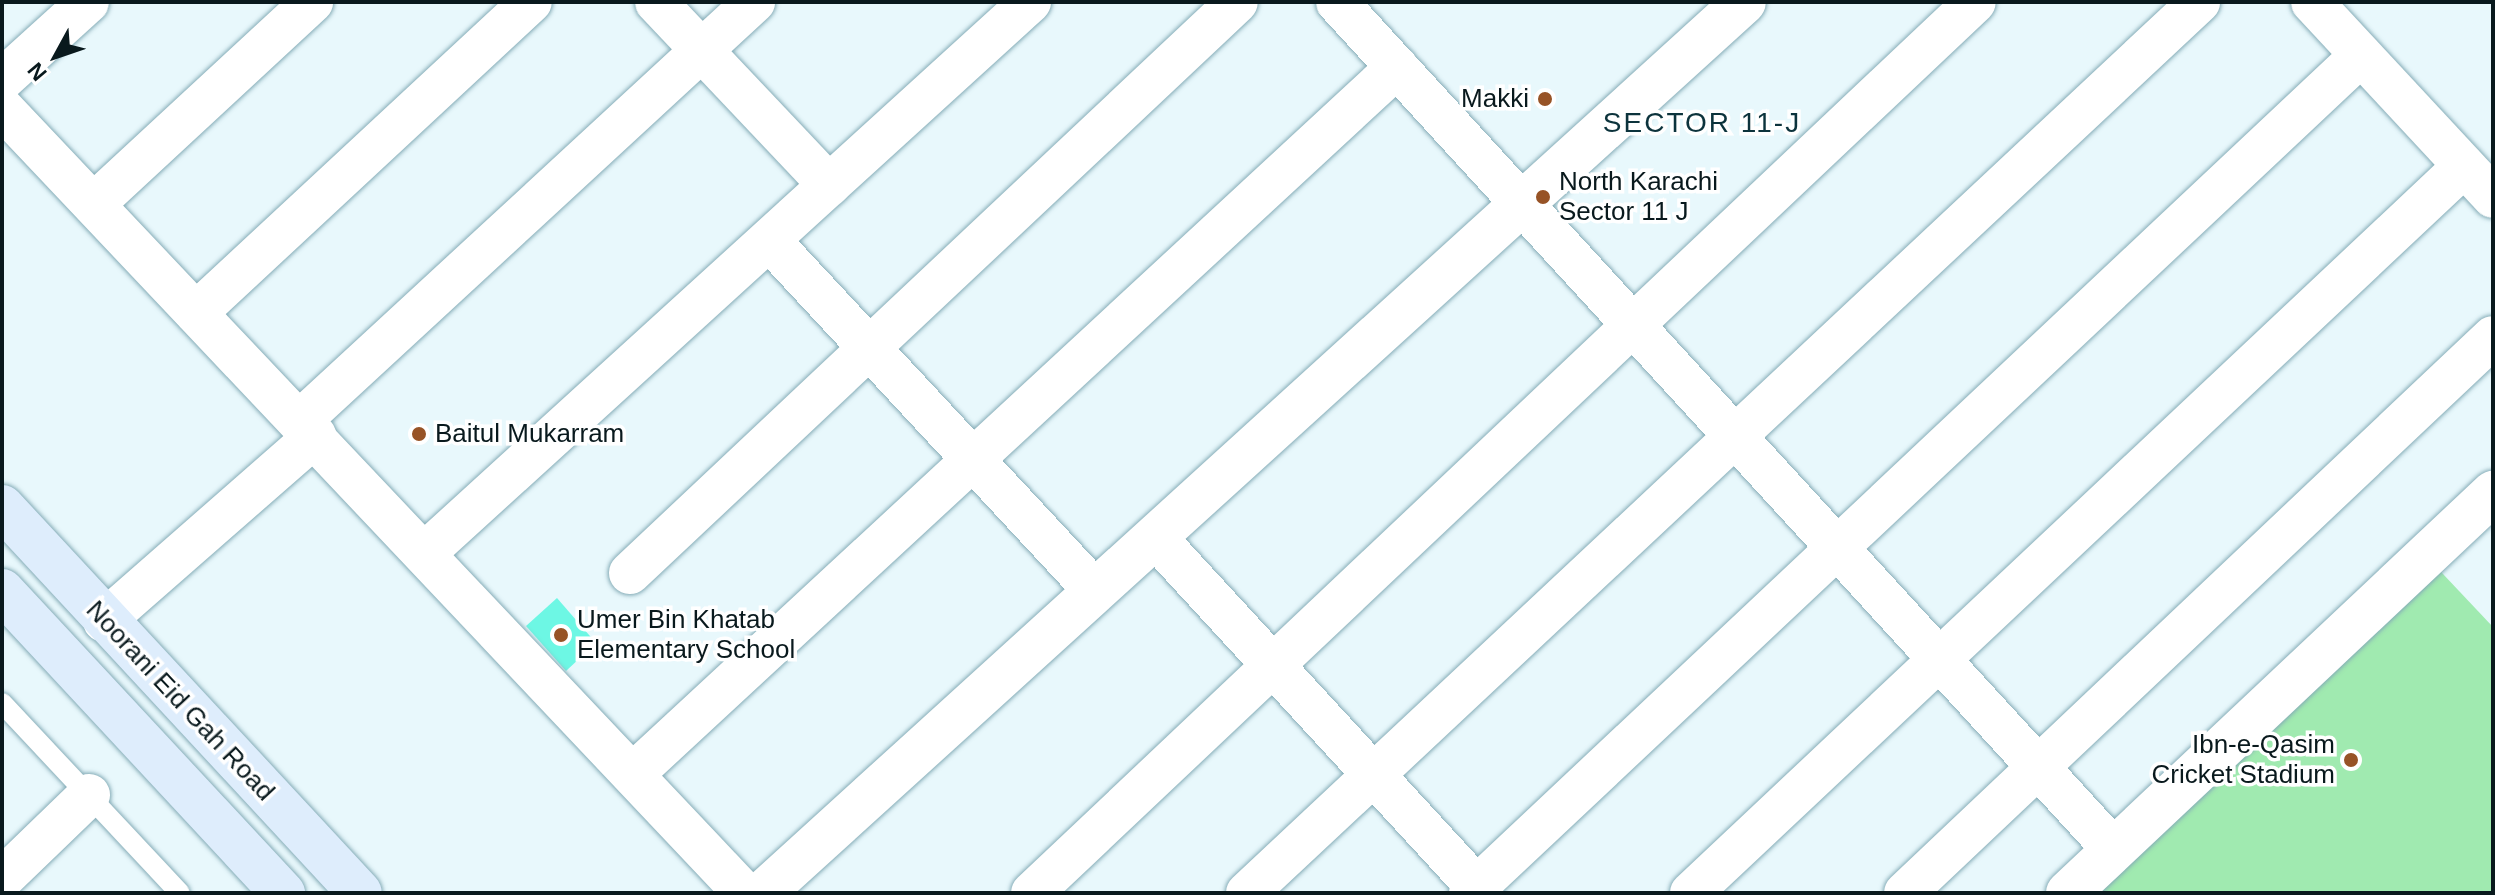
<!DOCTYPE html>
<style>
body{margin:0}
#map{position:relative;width:2495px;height:895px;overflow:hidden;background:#e8f8fc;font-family:Helvetica,sans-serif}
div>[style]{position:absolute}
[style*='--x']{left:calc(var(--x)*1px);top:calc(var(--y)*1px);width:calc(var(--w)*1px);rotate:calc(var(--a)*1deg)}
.green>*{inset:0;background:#a0eab0}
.building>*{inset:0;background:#6df7e4}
.roads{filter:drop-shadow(0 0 2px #85acb7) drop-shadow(0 0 2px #85acb7)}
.service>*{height:20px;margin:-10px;padding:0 10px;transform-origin:10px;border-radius:10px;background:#fff}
.minor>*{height:42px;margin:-21px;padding:0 21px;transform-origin:21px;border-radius:21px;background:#fff}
.tertiary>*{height:44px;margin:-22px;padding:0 22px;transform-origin:22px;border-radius:22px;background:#fff}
.secondary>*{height:44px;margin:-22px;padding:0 22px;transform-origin:22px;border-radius:22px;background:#deedfc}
.dots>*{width:22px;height:22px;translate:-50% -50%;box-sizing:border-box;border:4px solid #fff;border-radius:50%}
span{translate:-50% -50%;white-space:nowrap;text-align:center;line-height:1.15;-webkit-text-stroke:7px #fff;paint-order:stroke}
.poi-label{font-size:26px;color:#09191d}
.right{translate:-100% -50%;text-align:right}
.left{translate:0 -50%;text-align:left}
.street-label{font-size:26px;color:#09191d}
.neighbourhood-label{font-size:28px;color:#0c333c;letter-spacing:2px}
.frame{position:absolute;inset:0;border:4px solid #09191d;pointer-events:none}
.north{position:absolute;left:16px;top:16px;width:80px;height:80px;-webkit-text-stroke:6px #fff;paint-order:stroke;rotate:230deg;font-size:22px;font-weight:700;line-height:32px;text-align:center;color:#09191d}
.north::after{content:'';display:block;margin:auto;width:28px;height:36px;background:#09191d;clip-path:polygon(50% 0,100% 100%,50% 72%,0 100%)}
</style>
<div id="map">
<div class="green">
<div style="clip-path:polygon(2426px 556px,2493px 627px,2493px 893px,2067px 893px)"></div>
</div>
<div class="building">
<div style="clip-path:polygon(557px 598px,596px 643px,566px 671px,526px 626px)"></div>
</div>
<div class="roads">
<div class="service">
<div style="--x:2;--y:703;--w:260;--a:46.9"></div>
</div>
<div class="minor">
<div style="--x:656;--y:2;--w:252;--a:46.6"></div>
<div style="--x:1337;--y:2;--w:1150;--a:47.5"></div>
<div style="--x:2312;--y:2;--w:266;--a:47.1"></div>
<div style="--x:2;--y:80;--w:116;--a:-42.2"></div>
<div style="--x:2;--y:108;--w:1080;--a:46.61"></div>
<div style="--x:95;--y:203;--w:296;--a:-42.8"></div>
<div style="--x:769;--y:240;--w:479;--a:47.1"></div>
<div style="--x:196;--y:313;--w:457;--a:-42.9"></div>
<div style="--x:300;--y:421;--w:618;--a:-42.7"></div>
<div style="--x:1155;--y:537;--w:483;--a:47.4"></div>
<div style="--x:426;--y:552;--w:817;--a:-42.32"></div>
<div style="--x:630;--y:573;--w:833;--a:-43.25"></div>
<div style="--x:104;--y:621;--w:281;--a:-41.2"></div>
<div style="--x:633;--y:774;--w:1041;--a:-42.78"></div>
<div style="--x:2;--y:879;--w:121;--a:-44"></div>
<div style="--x:1032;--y:893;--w:1297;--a:-43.38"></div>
<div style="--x:1247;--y:893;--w:1304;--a:-43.1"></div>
<div style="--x:1470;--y:893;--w:1223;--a:-43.24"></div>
<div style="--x:1691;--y:893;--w:1061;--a:-43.24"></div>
<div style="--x:1905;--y:893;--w:809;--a:-43.4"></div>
</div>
<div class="tertiary">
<div style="--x:763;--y:893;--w:1325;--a:-42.25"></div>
<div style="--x:2068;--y:893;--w:584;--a:-43.26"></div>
</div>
<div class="secondary">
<div style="--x:2;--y:507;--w:526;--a:47.16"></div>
<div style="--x:2;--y:591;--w:413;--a:47.1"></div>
</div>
</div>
<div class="dots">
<div style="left:1545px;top:99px;background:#975326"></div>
<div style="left:1543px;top:197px;background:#975326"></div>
<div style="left:419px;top:434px;background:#975326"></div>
<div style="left:561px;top:635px;background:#975326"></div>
<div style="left:2351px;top:760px;background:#975326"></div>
</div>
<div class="poi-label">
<span class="right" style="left:1529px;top:99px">Makki</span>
<span class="left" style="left:1559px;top:197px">North Karachi<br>Sector 11 J</span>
<span class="left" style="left:435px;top:434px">Baitul Mukarram</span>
<span class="left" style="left:577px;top:635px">Umer Bin Khatab<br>Elementary School</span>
<span class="right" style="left:2335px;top:760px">Ibn-e-Qasim<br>Cricket Stadium</span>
</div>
<div class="street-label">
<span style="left:180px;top:701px;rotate:47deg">Noorani Eid Gah Road</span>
</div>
<div class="neighbourhood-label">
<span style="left:1702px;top:123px">SECTOR 11-J</span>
</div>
<div class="frame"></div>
<div class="north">N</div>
</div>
